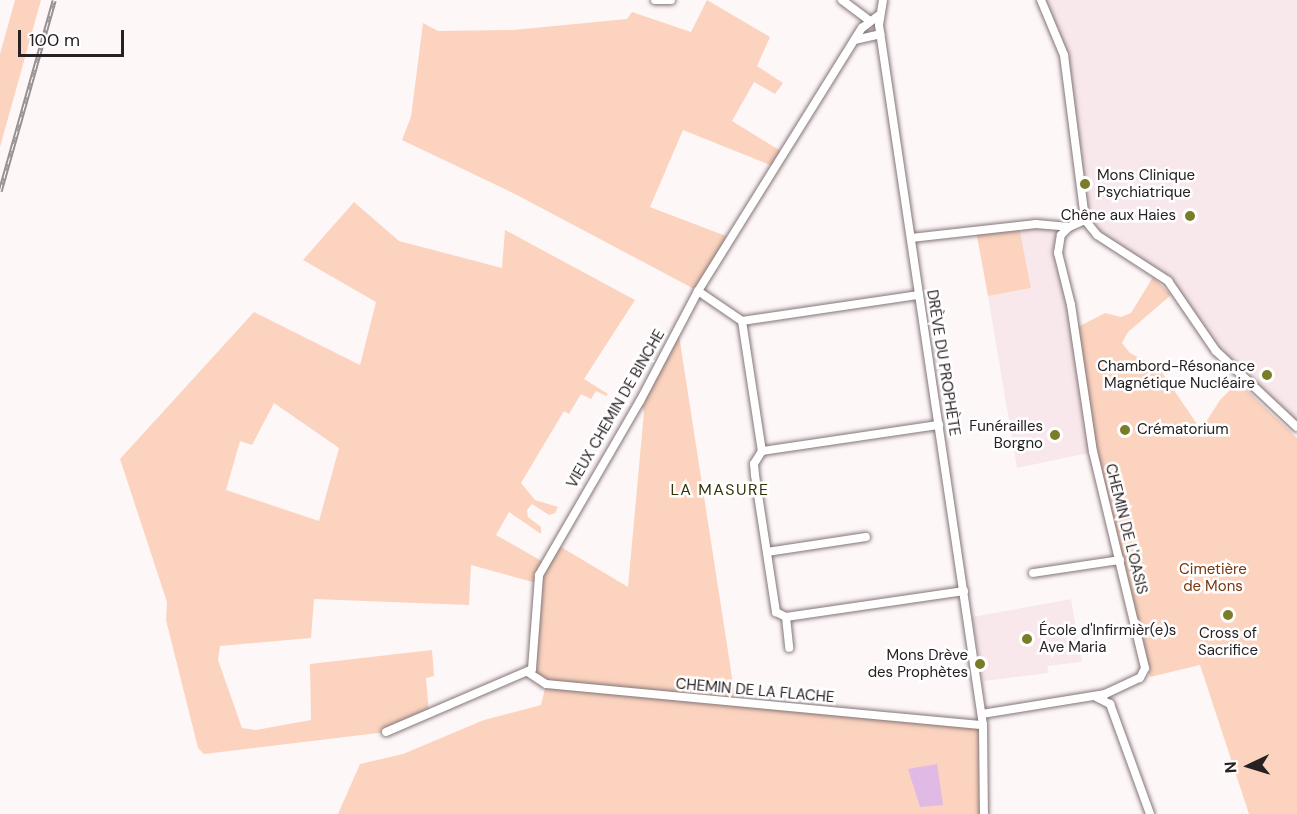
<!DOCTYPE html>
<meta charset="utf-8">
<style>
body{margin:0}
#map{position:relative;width:1297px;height:814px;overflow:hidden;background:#fef7f8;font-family:"DM Sans",sans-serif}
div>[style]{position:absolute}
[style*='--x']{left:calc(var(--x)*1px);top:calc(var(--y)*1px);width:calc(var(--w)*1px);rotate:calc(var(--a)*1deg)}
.built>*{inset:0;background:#f8e8eb}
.green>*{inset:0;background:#fbd3bf}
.water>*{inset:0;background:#e1b9e5}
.roads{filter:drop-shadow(0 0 2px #847577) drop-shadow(0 0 2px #847577)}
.minor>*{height:8px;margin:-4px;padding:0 4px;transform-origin:4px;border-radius:4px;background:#fff}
.rail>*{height:4.5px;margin-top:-2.25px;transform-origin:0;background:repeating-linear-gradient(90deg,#fff 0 7px,#989193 0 14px);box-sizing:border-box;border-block:2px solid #989193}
.dots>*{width:16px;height:16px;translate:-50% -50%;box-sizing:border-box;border:3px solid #fff;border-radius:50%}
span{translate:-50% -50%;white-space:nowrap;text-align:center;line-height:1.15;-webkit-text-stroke:5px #fff;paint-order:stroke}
.poi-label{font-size:15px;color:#282123}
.left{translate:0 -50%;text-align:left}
.right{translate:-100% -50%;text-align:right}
.street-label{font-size:15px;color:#282123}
.park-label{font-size:15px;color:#78370d}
.neighbourhood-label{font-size:16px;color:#32340a;letter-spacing:1.5px}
.north{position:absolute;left:1219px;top:736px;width:60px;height:60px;-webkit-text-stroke:4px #fff;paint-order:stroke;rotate:266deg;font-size:16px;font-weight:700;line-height:24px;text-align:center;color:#282123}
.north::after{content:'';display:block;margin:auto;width:21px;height:27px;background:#282123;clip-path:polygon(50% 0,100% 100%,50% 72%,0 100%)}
.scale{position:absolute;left:18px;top:30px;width:106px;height:27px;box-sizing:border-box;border:3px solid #282123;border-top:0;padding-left:8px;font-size:18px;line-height:21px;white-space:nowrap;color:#282123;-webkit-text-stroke:4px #fff;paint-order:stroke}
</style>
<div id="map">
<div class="built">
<div style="clip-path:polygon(1041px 0,1297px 0,1297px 427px,1216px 351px,1168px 281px,1089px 227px,1064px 55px)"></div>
<div style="clip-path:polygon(1019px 226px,1069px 227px,1061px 235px,1061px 264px,1093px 452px,1017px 468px,988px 296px,1031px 288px)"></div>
<div style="clip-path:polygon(1071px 599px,1082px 662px,1047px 666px,1049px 673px,984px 681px,972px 617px)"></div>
</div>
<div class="green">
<div style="clip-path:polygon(15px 0,41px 0,0 147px,0 54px)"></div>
<div style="clip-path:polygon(707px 0,770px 37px,757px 66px,783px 83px,775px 94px,754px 82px,732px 121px,784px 153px,775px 167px,683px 130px,650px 207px,731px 238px,698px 291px,515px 194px,402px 140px,411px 117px,423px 23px,438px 31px,513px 30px,627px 19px,632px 12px,691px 32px)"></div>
<div style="clip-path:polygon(evenodd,354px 202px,399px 241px,502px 268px,505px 230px,635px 300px,584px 379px,608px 394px,606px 396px,596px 391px,591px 399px,581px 394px,569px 414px,564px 411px,521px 483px,535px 500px,558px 507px,555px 513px,549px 515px,532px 504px,527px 510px,528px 517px,541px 527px,541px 534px,509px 512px,496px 535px,545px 563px,556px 544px,628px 587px,644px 412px,640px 401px,678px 329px,736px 703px,983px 725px,984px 814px,338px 814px,360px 764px,403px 754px,484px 720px,541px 705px,546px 684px,529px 673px,536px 583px,471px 565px,469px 605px,314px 599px,311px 638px,220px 646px,218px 660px,242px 728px,256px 730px,311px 720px,310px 664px,432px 650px,434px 676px,426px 678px,429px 715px,386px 732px,204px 754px,198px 748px,166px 620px,167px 602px,120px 459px,254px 312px,360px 365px,376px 302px,303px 260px,354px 202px,274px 403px,339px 448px,319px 521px,226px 490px,240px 441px,252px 445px,274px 403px)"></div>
<div style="clip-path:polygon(1019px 226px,1031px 288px,988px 296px,976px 231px)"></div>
<div style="clip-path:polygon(1153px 277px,1171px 295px,1128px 332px,1122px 343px,1130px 353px,1159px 368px,1201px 430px,1220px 400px,1238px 382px,1297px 438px,1297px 814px,1249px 814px,1200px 665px,1150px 677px,1093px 452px,1074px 329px,1105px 313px,1121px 317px,1131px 313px)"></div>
</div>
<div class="water">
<div style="clip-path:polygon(937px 764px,943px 805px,920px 807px,908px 769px)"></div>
</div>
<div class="roads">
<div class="minor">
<div style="--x:655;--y:0;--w:16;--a:0"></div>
<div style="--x:842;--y:0;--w:35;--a:37"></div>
<div style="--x:883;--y:0;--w:25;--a:99"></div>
<div style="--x:879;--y:25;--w:708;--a:81.55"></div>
<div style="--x:983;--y:725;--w:89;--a:89.4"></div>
<div style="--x:1041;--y:0;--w:60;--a:67.3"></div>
<div style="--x:1064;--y:55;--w:166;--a:82.7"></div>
<div style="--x:1085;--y:220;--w:19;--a:51"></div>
<div style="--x:1097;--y:235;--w:85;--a:32.9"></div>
<div style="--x:1168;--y:281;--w:85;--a:55.6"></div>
<div style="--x:1216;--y:351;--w:111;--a:43.2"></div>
<div style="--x:855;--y:40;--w:26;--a:-13"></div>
<div style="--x:911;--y:238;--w:126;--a:-6.4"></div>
<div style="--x:1036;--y:224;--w:33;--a:5"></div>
<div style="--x:1069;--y:227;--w:17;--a:-24"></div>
<div style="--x:698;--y:291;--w:53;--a:34.3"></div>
<div style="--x:742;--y:321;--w:179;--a:-8.4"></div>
<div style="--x:742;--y:321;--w:132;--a:81.3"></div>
<div style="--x:762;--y:451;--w:15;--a:122"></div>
<div style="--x:754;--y:464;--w:11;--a:85"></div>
<div style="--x:755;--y:475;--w:139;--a:81.3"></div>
<div style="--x:776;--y:612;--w:11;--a:27"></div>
<div style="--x:786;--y:617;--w:31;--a:84"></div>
<div style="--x:762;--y:451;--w:179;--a:-8.4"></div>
<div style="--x:767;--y:552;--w:100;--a:-8.6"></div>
<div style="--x:1033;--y:573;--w:88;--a:-8.5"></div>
<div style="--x:786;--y:617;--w:180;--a:-8.3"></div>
<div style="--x:529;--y:673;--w:20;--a:33"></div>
<div style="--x:546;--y:684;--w:439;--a:5.4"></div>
<div style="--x:1096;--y:697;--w:16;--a:27"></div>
<div style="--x:1110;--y:704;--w:117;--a:70"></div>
<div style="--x:982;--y:714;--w:125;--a:-9.2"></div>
<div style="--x:1105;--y:694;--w:38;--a:-25"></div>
<div style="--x:1140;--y:678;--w:11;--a:-63"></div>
<div style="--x:1145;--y:668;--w:222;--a:-103.5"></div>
<div style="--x:1093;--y:452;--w:149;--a:-98.5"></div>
<div style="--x:1071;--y:305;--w:54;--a:-104"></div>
<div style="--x:1058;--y:253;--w:18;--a:-81"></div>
<div style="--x:1061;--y:235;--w:11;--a:-45"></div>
<div style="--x:386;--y:732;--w:159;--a:-23.3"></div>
<div style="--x:532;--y:669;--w:94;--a:-85.7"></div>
<div style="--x:539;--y:575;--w:201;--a:-59.9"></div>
<div style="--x:640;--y:401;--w:124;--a:-62.2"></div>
<div style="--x:698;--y:291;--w:310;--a:-58.1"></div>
<div style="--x:862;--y:28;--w:21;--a:-37"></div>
</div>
</div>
<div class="rail">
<div style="--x:0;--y:191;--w:198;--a:-74.2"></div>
</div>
<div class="dots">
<div style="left:1085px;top:184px;background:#7a7d27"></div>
<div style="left:1190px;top:216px;background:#7a7d27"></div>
<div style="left:1267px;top:375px;background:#7a7d27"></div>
<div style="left:1125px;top:430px;background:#7a7d27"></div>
<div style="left:1055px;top:435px;background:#7a7d27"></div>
<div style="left:1228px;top:615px;background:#7a7d27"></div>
<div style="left:1027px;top:639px;background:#7a7d27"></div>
<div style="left:980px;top:664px;background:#7a7d27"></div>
</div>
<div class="poi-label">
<span class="left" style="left:1097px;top:184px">Mons Clinique<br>Psychiatrique</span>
<span class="right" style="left:1176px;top:216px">Chêne aux Haies</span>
<span class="right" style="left:1255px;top:375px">Chambord-Résonance<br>Magnétique Nucléaire</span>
<span class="right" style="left:1043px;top:435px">Funérailles<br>Borgno</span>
<span class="left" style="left:1137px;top:430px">Crématorium</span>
<span class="left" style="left:1039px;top:639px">École d'Infirmièr(e)s<br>Ave Maria</span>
<span style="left:1228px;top:642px">Cross of<br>Sacrifice</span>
<span class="right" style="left:968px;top:664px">Mons Drève<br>des Prophètes</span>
</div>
<div class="street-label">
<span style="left:943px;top:363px;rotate:81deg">DRÈVE DU PROPHÈTE</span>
<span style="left:616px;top:409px;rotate:-60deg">VIEUX CHEMIN DE BINCHE</span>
<span style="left:1126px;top:529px;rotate:76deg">CHEMIN DE L'OASIS</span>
<span style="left:755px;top:691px;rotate:5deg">CHEMIN DE LA FLACHE</span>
</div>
<div class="park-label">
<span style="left:1213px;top:578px">Cimetière<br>de Mons</span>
</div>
<div class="neighbourhood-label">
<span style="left:720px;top:490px">LA MASURE</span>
</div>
<div class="north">N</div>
<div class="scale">100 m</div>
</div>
